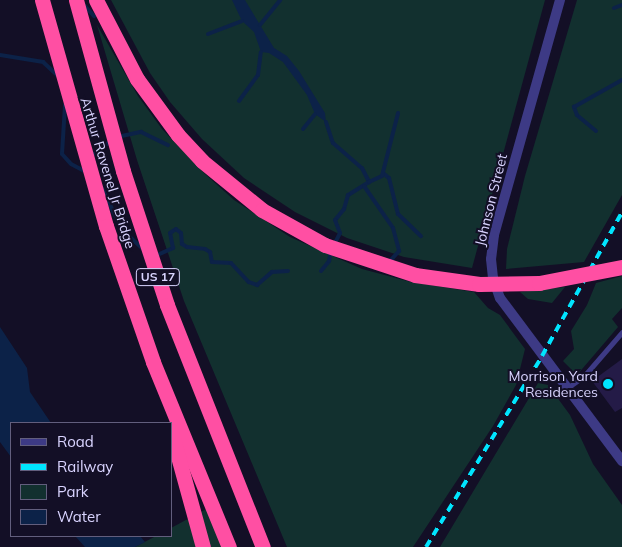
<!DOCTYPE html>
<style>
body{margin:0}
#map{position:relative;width:622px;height:547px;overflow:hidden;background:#130f26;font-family:Mulish,sans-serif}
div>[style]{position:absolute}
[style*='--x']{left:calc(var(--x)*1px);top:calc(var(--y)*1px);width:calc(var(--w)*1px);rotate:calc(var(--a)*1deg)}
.green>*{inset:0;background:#12302f}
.water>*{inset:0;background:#0c2248}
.stream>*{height:4px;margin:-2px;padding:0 2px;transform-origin:2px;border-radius:2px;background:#0c2248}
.building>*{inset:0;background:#241b47}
.lane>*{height:5px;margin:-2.5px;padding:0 2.5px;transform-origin:2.5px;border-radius:2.5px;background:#3d3a85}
.street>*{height:10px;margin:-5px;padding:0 5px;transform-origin:5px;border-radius:5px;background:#3d3a85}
.highway>*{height:15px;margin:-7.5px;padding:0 7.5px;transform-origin:7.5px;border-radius:7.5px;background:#ff4fa3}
.rail>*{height:4px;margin-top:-2px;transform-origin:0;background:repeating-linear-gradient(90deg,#00e5ff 0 8px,transparent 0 14px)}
.highway-bridge>*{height:15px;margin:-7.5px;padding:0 7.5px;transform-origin:7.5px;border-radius:7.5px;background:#ff4fa3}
.dots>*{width:14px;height:14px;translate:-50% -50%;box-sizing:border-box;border:2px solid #130f26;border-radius:50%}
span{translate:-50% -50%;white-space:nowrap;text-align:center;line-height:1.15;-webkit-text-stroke:4px #130f26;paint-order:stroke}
.shield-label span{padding:1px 4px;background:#130f26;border:1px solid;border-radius:4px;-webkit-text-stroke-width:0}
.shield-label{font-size:12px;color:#d9d4ff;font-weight:700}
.street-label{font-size:14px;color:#d9d4ff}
.poi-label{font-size:14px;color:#d9d4ff}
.right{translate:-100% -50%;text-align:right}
.legend{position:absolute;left:10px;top:422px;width:162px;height:115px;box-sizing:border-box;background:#130f26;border:1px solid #625e7d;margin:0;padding:6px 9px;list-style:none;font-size:15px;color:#d9d4ff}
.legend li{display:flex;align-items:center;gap:10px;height:25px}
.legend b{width:25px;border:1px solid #625e7d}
</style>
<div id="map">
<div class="green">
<div style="clip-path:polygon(111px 0,545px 0,472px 268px,404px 257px,347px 238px,295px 212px,244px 178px,202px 139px,170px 102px,150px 73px)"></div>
<div style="clip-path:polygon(577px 0,622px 0,622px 195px,584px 262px,506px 269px,507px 249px,525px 176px)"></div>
<div style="clip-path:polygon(97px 25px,138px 96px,162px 129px,204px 173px,234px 200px,290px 237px,362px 269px,411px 282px,474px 292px,488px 308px,500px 315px,525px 349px,516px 385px,493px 426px,413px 547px,287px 547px,184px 301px,137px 160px)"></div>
<div style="clip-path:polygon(622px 276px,622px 308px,612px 319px,618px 327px,577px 375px,563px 361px,574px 349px,571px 331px,587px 305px,596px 283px)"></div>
<div style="clip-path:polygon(565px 287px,552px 303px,528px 299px,520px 292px)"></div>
<div style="clip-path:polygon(538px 383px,548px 385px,570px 415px,593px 464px,622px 505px,622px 547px,440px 547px)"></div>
<div style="clip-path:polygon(212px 506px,229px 547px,135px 547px,156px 536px,171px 536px,171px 528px)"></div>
</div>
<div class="water">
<div style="clip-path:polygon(232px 0,245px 0,274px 48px,287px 56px,299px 71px,325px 113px,326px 122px,315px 114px,307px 95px,283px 62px,269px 53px,261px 52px,254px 32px,242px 21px)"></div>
<div style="clip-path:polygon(0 327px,27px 368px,30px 392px,51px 423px,11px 423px,11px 457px,0 442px)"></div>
<div style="clip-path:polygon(75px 536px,140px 536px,145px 542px,135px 547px,85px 547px)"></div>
</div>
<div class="stream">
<div style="--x:84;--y:5;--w:15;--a:48"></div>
<div style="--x:614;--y:8;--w:9;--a:-21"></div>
<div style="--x:260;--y:25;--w:32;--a:-51"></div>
<div style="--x:208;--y:34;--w:36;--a:-21"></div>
<div style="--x:0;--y:55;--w:44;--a:9.2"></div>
<div style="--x:43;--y:62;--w:21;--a:43"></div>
<div style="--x:239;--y:101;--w:32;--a:-54"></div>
<div style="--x:258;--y:75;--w:23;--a:-83"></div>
<div style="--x:65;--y:105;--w:49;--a:93.5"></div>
<div style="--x:62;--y:154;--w:13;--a:48"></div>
<div style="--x:71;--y:164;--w:15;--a:28"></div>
<div style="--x:326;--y:122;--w:22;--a:72"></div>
<div style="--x:333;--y:143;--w:38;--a:41"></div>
<div style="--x:362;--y:168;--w:16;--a:63"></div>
<div style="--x:369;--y:182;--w:25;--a:148"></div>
<div style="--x:348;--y:195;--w:15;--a:106"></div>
<div style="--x:344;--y:209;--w:14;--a:129"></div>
<div style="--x:335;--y:220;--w:14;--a:69"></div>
<div style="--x:340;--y:233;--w:13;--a:117"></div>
<div style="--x:303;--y:129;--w:19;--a:-51"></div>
<div style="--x:596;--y:131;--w:25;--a:-140"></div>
<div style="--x:577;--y:115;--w:9;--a:-111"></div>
<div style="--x:574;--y:107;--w:55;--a:-29.4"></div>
<div style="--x:117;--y:137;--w:25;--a:-12"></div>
<div style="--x:141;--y:132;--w:30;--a:26"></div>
<div style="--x:91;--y:156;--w:25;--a:-37"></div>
<div style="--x:383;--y:173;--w:8;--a:40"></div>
<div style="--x:389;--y:178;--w:37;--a:76"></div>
<div style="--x:398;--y:214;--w:32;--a:44"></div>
<div style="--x:369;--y:182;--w:14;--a:-25"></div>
<div style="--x:382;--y:176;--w:65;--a:-75.7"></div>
<div style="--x:364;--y:186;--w:51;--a:55.4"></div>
<div style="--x:393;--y:228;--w:24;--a:75"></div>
<div style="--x:399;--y:251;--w:13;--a:132"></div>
<div style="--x:102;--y:188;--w:47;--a:64.5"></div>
<div style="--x:122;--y:230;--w:31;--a:42"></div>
<div style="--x:155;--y:256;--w:20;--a:-24"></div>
<div style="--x:173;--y:248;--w:15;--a:-101"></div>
<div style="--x:170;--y:233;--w:7;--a:-34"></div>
<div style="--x:176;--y:229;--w:6;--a:39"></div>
<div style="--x:181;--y:233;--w:11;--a:85"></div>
<div style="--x:182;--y:244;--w:6;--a:31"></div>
<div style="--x:187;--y:247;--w:18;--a:6"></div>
<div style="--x:205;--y:249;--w:6;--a:31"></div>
<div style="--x:210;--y:252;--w:10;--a:79"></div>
<div style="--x:212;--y:262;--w:19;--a:3"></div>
<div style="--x:231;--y:263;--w:26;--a:47"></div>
<div style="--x:249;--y:282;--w:9;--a:21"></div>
<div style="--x:257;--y:285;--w:20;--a:-41"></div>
<div style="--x:272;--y:272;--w:16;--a:-4"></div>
<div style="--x:321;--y:271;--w:13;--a:-51"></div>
<div style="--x:329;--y:261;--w:10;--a:-79"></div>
</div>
<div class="building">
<div style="clip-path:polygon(622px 359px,622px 408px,615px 412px,592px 381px)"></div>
</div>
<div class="lane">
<div style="--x:567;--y:388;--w:21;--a:-35"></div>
<div style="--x:584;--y:376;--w:58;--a:-49.2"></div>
</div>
<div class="street">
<div style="--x:560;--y:0;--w:244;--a:105.7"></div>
<div style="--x:494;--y:235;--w:24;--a:97"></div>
<div style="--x:491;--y:259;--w:19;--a:84"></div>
<div style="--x:493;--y:278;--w:21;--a:71"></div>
<div style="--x:500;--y:298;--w:204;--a:53.2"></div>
</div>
<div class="highway">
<div style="--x:42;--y:0;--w:235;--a:74.2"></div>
<div style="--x:106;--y:226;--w:144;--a:70.9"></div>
<div style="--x:153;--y:362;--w:200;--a:67.7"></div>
<div style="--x:76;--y:0;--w:177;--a:74.6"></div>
<div style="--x:123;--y:171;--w:141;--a:71.8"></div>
<div style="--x:167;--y:305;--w:260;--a:68.4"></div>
<div style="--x:171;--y:431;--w:120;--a:74.6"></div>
</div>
<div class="rail">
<div style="--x:426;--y:547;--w:223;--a:-58.7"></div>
<div style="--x:542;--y:356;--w:165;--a:-60.9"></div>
</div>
<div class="highway-bridge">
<div style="--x:96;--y:0;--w:89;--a:62.6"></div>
<div style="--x:137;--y:79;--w:69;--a:53.8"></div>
<div style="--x:178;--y:135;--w:35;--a:47"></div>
<div style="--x:202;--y:161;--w:77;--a:39.2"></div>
<div style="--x:262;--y:210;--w:72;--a:29.1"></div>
<div style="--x:325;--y:245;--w:95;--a:18.4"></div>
<div style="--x:415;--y:275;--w:65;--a:8"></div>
<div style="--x:479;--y:284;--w:60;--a:-1"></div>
<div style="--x:539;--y:283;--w:85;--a:-10.9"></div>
</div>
<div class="dots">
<div style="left:608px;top:384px;background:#00e5ff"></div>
</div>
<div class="shield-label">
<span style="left:158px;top:277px">US 17</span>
</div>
<div class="street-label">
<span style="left:108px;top:173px;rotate:73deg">Arthur Ravenel Jr Bridge</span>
<span style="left:491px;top:200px;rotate:-76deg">Johnson Street</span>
</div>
<div class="poi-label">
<span class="right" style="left:598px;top:384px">Morrison Yard<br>Residences</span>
</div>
<ul class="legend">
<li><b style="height:6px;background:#3d3a85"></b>Road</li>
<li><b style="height:6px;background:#00e5ff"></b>Railway</li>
<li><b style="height:14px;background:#12302f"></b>Park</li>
<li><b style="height:14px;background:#0c2248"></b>Water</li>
</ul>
</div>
